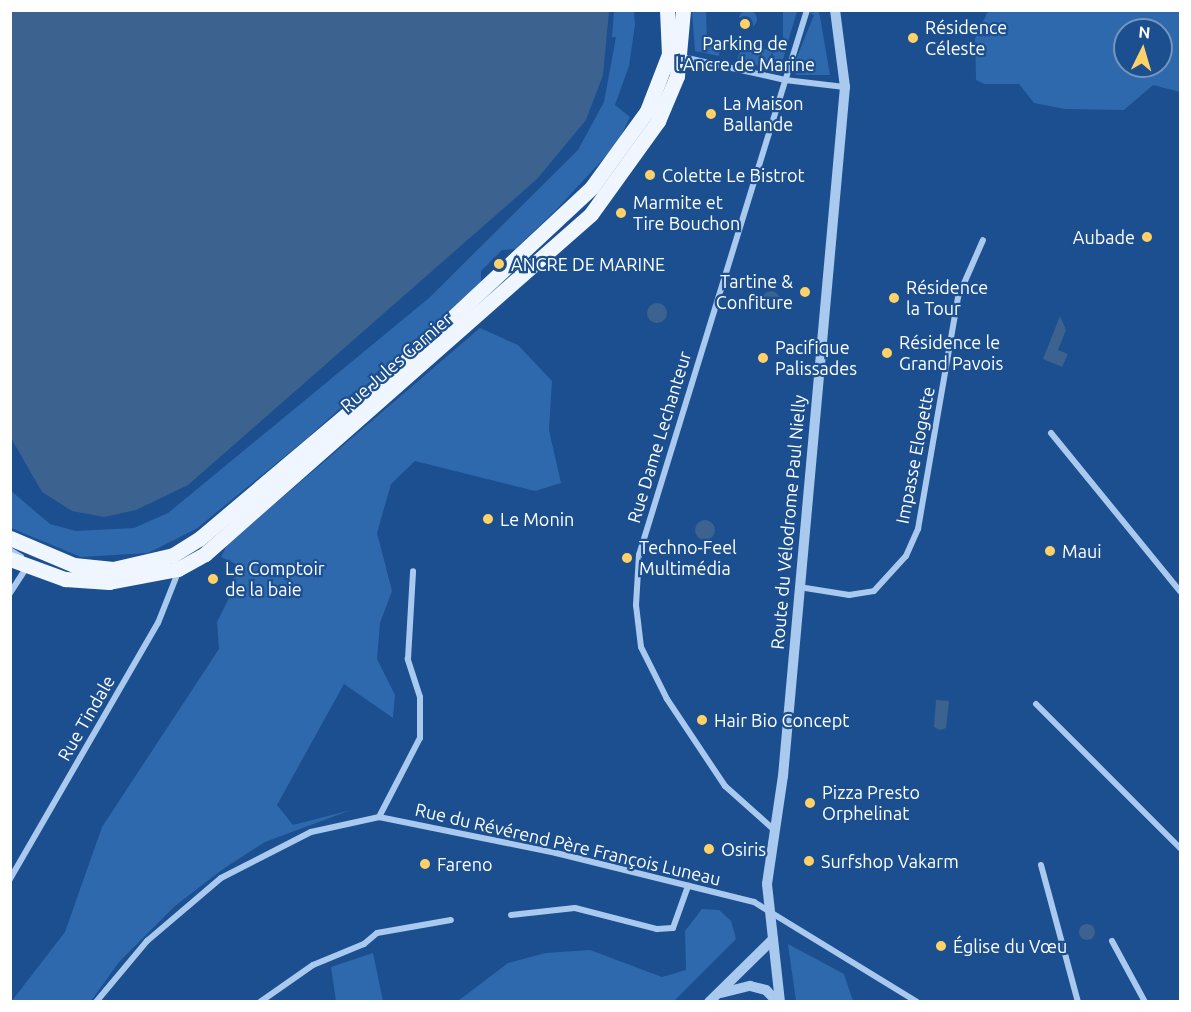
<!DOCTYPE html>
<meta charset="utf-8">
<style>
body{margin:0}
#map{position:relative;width:1191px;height:1012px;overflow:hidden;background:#1b4f8f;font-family:Ubuntu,sans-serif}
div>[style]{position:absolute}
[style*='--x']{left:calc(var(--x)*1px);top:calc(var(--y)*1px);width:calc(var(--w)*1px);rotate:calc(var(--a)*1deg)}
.green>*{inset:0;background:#2e69ad}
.round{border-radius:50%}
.water>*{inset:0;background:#3c6290}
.minor>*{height:6px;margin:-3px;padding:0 3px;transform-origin:3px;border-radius:3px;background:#a9c9ee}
.tertiary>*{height:10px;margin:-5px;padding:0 5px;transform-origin:5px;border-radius:5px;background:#a9c9ee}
.primary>*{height:15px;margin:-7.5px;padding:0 7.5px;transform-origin:7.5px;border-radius:7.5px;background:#f0f6ff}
.dots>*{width:16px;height:16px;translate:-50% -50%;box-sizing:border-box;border:3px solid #1b4f8f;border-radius:50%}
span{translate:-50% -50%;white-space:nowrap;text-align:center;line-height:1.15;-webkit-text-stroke:4.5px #1b4f8f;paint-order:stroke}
.poi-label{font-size:18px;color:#fff}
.left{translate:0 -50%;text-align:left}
.right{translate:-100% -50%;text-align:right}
.street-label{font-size:18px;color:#fff}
.frame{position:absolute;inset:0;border:12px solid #fff;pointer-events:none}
.north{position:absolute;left:1113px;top:18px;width:60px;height:60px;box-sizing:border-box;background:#1b4f8f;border:2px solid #7695bc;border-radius:50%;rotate:5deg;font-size:16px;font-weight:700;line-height:24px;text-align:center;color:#fff}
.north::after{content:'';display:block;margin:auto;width:21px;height:27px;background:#ffd166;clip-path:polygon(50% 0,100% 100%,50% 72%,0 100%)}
</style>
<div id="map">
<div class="green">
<div class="round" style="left:739px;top:10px;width:18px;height:18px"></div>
<div style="clip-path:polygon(614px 11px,634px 11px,635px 25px,629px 66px,615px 105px,630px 117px,617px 144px,555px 211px,515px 249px,502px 250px,481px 271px,481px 282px,306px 439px,196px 529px,148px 553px,81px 557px,11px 528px,10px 490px,50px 524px,76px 531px,134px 528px,168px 513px,429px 298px,578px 150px,604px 102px,616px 37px,612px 37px)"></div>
<div style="clip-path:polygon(692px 11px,706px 11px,707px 40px,720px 43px,719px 56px,695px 51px)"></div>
<div style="clip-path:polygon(797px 11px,780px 70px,737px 61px,740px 50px,775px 49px,783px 37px,783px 12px)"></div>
<div style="clip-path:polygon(819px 11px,830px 75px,796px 75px,793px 67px,814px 15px,809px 13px)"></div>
<div style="clip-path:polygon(evenodd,988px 11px,1180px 11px,1180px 92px,1153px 85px,1124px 110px,1065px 109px,1034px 103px,1019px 84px,984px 84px,976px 80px,975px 39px,988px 11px,1125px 30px,1161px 30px,1161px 66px,1125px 66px,1125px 30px)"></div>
<div style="clip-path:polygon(480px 328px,518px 345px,552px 381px,549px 430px,561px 483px,535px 491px,415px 461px,391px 484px,377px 533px,392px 591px,380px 623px,377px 659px,395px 695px,393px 718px,344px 684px,277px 805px,293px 825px,351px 810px,265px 842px,223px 869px,175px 906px,119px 962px,91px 1001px,11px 1002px,65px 932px,102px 827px,219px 649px,217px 622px,232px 592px,236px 564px,221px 557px,227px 545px)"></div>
<div style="clip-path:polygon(702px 909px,719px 910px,731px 921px,736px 939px,674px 1001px,458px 1001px,508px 963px,546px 953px,590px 950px,662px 977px,686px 970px,685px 931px)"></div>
<div style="clip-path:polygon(788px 944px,844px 974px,853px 1001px,796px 1001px)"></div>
<div style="clip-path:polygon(373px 953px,383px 1001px,336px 1001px,331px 967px)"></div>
</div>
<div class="water">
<div style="clip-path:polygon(10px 11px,11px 10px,609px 11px,603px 75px,586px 120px,537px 179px,188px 485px,136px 510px,104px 517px,72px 511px,42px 492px,11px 438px)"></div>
<div class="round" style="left:762px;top:291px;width:18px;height:18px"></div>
<div class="round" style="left:647px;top:303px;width:20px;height:20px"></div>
<div style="clip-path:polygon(1060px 316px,1066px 330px,1058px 350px,1068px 354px,1062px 367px,1043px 359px)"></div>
<div class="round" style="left:695px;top:520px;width:20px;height:20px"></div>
<div style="clip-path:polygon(936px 700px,949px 701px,946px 728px,940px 730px,934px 727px)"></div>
<div class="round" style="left:1079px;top:924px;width:16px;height:16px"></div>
</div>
<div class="minor">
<div style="--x:678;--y:56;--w:110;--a:12.6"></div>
<div style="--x:785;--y:80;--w:60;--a:6.7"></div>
<div style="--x:1051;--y:433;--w:204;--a:50.8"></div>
<div style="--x:10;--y:550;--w:13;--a:32"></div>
<div style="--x:799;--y:587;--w:51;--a:9.1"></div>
<div style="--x:849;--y:595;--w:25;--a:-9"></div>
<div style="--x:874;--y:591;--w:47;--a:-47.6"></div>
<div style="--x:906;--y:556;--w:30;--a:-66"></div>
<div style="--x:918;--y:529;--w:235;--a:-80.2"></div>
<div style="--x:958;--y:297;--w:62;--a:-66.3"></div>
<div style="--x:10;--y:593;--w:31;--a:-57"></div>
<div style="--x:1036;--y:704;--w:204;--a:45"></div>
<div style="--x:379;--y:817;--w:89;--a:-62.6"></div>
<div style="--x:420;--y:738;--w:41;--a:-90"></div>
<div style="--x:420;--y:697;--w:40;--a:-108"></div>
<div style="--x:408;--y:659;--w:88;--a:-86.7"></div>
<div style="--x:772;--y:828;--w:63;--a:-138.2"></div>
<div style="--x:725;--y:786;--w:105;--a:-123.7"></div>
<div style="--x:667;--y:699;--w:58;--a:-116.6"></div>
<div style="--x:641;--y:647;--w:42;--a:-96.8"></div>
<div style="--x:636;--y:605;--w:50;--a:-86.6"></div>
<div style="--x:639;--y:555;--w:570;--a:-72.87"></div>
<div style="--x:1041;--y:865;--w:142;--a:74.9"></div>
<div style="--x:10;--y:879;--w:296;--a:-60"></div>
<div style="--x:158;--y:623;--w:57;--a:-68.4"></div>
<div style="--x:511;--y:915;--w:64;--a:-6.2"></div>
<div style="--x:575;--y:908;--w:85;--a:14.4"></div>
<div style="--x:657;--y:929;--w:16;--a:-4"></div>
<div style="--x:673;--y:928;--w:45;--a:-70.3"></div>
<div style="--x:1112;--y:941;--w:69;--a:61.6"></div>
<div style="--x:96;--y:1002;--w:80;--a:-50.1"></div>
<div style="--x:147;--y:941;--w:97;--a:-40.4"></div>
<div style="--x:221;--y:878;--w:101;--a:-27.1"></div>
<div style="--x:311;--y:832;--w:70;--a:-12.4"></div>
<div style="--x:379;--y:817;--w:181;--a:11.5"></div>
<div style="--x:556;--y:853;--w:204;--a:13.9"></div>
<div style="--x:754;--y:902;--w:191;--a:31.5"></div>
<div style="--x:260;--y:1002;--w:65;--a:-34.9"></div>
<div style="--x:313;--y:965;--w:55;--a:-22.4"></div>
<div style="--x:364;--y:944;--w:17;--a:-40"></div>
<div style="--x:377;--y:933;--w:75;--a:-10"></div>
</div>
<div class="tertiary">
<div style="--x:721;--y:993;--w:30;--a:-14"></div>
<div style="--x:750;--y:986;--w:16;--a:14"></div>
<div style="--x:766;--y:990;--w:16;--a:47"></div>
<div style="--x:709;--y:1002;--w:90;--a:-44.5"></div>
<div style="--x:780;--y:1002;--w:119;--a:-96.3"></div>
<div style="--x:767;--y:884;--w:109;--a:-81.6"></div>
<div style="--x:783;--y:776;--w:692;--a:-84.86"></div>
<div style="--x:845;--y:87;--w:78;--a:-97.4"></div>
</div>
<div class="primary">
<div style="--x:10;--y:538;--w:69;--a:22.9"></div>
<div style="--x:74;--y:565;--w:39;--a:6"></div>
<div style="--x:113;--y:569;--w:62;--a:-13.1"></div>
<div style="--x:173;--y:555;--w:31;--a:-32"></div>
<div style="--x:199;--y:539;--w:219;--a:-40.2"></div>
<div style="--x:366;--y:398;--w:309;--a:-43"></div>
<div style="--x:592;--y:187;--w:94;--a:-54.1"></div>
<div style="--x:647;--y:111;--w:61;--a:-68.9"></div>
<div style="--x:669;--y:54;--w:44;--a:-92.6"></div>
<div style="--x:10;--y:559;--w:59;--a:20"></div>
<div style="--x:65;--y:579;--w:44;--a:3.9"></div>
<div style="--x:109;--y:582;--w:70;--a:-10.7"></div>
<div style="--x:178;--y:569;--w:31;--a:-29"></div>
<div style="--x:205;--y:554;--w:514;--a:-41.37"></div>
<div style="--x:591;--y:214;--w:115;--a:-54.2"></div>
<div style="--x:658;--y:121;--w:49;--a:-67.1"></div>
<div style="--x:677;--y:76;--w:66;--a:-84.8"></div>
</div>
<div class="dots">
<div style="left:745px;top:24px;background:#ffd166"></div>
<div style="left:913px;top:38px;background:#ffd166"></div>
<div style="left:711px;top:114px;background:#ffd166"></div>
<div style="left:650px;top:175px;background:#ffd166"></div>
<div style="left:621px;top:213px;background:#ffd166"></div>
<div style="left:1147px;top:237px;background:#ffd166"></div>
<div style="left:499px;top:264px;background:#ffd166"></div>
<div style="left:805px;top:292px;background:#ffd166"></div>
<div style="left:894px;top:298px;background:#ffd166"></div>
<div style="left:887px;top:353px;background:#ffd166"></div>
<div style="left:763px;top:358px;background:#ffd166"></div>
<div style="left:488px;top:519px;background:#ffd166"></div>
<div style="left:1050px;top:551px;background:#ffd166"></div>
<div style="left:627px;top:558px;background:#ffd166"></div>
<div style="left:213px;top:579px;background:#ffd166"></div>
<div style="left:702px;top:720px;background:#ffd166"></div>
<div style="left:810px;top:803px;background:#ffd166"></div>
<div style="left:709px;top:849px;background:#ffd166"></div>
<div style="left:809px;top:861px;background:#ffd166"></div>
<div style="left:425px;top:864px;background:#ffd166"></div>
<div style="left:941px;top:946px;background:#ffd166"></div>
</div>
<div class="poi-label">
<span class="left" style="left:925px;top:38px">Résidence<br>Céleste</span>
<span style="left:745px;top:54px">Parking de<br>l'Ancre de Marine</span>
<span class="left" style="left:723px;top:114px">La Maison<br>Ballande</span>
<span class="left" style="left:662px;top:175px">Colette Le Bistrot</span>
<span class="left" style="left:633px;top:213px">Marmite et<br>Tire Bouchon</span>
<span class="right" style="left:1135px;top:237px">Aubade</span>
<span class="left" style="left:511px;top:264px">ANCRE DE MARINE</span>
<span class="right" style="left:793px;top:292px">Tartine &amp;<br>Confiture</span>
<span class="left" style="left:906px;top:298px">Résidence<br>la Tour</span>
<span class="left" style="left:899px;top:353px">Résidence le<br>Grand Pavois</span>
<span class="left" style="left:775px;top:358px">Pacifique<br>Palissades</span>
<span class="left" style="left:500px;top:519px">Le Monin</span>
<span class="left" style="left:639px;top:558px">Techno-Feel<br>Multimédia</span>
<span class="left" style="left:1062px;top:551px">Maui</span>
<span class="left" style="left:225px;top:579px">Le Comptoir<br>de la baie</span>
<span class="left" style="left:714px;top:720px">Hair Bio Concept</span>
<span class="left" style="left:822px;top:803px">Pizza Presto<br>Orphelinat</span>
<span class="left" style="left:721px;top:849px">Osiris</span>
<span class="left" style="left:821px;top:861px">Surfshop Vakarm</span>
<span class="left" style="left:437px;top:864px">Fareno</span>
<span class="left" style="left:953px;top:946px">Église du Vœu</span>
</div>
<div class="street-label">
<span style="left:396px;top:362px;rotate:-41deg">Rue Jules Garnier</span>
<span style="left:659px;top:437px;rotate:-73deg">Rue Dame Lechanteur</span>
<span style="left:915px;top:455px;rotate:-79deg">Impasse Elogette</span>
<span style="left:788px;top:522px;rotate:-85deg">Route du Vélodrome Paul Nielly</span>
<span style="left:86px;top:718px;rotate:-60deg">Rue Tindale</span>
<span style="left:568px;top:844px;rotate:13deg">Rue du Révérend Père François Luneau</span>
</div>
<div class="frame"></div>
<div class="north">N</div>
</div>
